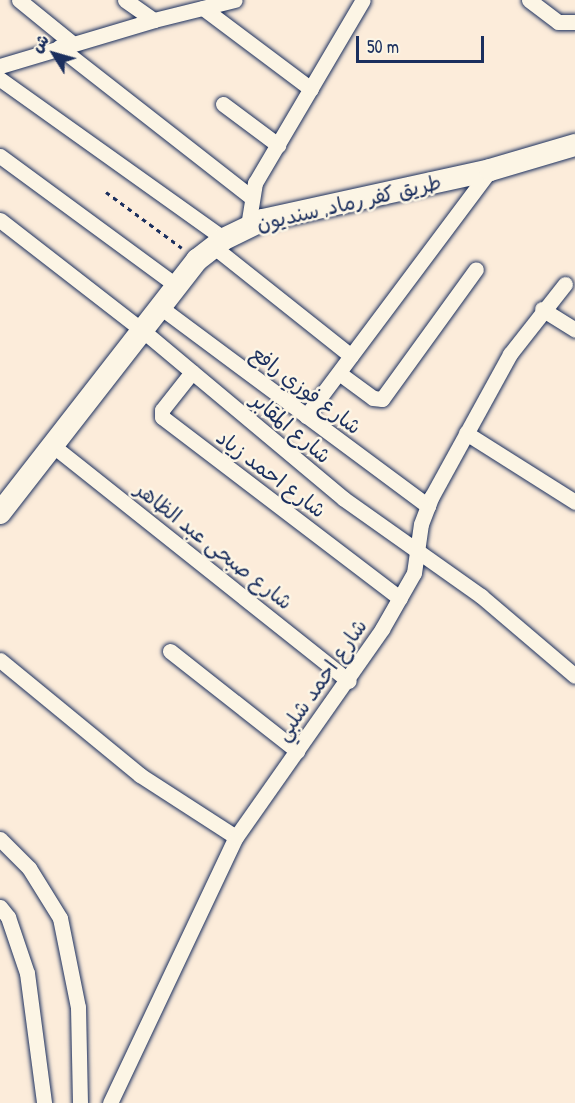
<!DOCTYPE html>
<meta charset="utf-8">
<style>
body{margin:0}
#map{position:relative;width:575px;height:1103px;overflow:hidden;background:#fcecda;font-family:"Patrick Hand","Playpen Sans Arabic",sans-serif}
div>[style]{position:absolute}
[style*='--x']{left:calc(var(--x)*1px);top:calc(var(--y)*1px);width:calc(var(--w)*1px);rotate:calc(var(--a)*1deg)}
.path>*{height:3px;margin-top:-1.5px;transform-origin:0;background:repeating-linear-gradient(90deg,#1b2f5e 0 4.5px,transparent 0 9px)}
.roads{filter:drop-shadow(0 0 2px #1b2f5e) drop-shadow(0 0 2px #1b2f5e)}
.street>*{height:15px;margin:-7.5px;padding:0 7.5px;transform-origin:7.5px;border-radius:7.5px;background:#fcf5e5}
.secondary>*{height:22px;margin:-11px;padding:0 11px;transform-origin:11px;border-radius:11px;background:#fcf5e5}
span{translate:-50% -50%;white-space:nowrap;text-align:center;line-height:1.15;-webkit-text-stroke:5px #fcf5e5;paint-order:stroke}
.street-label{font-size:21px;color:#1b2f5e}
.north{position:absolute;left:24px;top:24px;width:60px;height:60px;-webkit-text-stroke:4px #fcf5e5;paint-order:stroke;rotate:307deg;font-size:16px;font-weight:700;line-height:24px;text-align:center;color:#1b2f5e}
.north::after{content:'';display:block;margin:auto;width:21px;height:27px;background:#1b2f5e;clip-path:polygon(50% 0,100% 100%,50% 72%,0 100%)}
.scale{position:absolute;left:356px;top:36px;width:128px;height:27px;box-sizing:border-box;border:3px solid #1b2f5e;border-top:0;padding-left:8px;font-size:18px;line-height:21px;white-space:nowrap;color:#1b2f5e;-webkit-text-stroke:4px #fcf5e5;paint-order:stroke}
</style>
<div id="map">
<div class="path">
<div style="--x:106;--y:192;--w:94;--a:36.4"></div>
</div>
<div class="roads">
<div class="street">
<div style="--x:19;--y:0;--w:68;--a:39.1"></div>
<div style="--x:125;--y:0;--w:35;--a:35"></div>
<div style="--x:529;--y:0;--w:36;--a:37"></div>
<div style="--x:558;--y:22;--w:17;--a:0"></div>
<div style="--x:203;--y:8;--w:135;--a:36.9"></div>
<div style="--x:59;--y:47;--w:242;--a:38"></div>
<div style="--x:0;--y:66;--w:161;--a:-16.6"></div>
<div style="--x:154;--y:20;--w:83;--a:-13.9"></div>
<div style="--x:0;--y:79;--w:275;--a:35.5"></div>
<div style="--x:223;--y:104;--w:69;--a:36.7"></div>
<div style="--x:0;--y:156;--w:220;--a:36.3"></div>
<div style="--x:0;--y:220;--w:180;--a:37.8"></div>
<div style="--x:142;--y:330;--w:263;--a:39.9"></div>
<div style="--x:344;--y:499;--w:168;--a:35.3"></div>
<div style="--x:481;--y:596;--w:123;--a:40.4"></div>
<div style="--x:248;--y:226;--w:44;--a:-80.8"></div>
<div style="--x:255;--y:183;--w:212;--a:-59.5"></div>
<div style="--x:214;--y:247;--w:175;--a:38.5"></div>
<div style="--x:160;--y:307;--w:334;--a:36.6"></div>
<div style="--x:542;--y:309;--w:39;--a:32"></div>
<div style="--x:192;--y:372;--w:48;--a:128.3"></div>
<div style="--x:162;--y:410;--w:7;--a:90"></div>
<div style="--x:162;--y:417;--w:299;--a:37.3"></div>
<div style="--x:339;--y:373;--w:42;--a:36.3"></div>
<div style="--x:373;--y:398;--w:9;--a:6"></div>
<div style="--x:382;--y:399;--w:160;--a:-54.1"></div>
<div style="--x:306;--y:416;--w:307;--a:-53.2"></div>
<div style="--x:466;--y:433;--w:129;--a:32.3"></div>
<div style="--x:52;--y:445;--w:379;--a:38.5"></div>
<div style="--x:170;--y:651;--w:162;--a:38.2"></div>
<div style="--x:0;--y:660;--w:181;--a:39.4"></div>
<div style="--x:140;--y:775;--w:114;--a:32.9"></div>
<div style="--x:0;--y:839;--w:41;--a:45"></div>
<div style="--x:29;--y:868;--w:59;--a:58.2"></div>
<div style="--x:60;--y:918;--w:91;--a:78.6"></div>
<div style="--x:78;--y:1007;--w:96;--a:88.8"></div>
<div style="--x:0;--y:907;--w:13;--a:51"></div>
<div style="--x:8;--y:917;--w:59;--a:71.3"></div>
<div style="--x:27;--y:973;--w:131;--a:82.5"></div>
<div style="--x:110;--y:1103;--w:294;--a:-64.7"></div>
<div style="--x:236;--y:837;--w:254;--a:-54.9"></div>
<div style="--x:382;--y:629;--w:64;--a:-60.3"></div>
<div style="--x:414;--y:573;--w:49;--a:-81.9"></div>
<div style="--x:421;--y:524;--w:30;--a:-69"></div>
<div style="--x:432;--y:496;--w:162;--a:-61.2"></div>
<div style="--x:510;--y:354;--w:89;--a:-51.8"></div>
</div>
<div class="secondary">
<div style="--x:0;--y:513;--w:321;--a:-52.1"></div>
<div style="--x:197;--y:260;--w:34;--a:-38"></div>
<div style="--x:224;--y:239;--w:43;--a:-26"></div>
<div style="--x:263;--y:220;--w:232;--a:-12.4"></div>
<div style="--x:490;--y:170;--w:89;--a:-16.4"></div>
</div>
</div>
<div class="street-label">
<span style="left:349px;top:203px;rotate:-13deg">طريق كفر رماد, سنديون</span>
<span style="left:306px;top:390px;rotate:37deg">شارع فوزي رافع</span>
<span style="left:291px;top:428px;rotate:40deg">شارع المقابر</span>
<span style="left:271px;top:474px;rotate:37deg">شارع احمد زياد</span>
<span style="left:214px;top:546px;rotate:38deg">شارع صبحى عبد الظاهر</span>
<span style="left:321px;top:680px;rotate:-55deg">شارع احمد شلبي</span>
</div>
<div class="north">ش</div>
<div class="scale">50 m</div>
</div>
